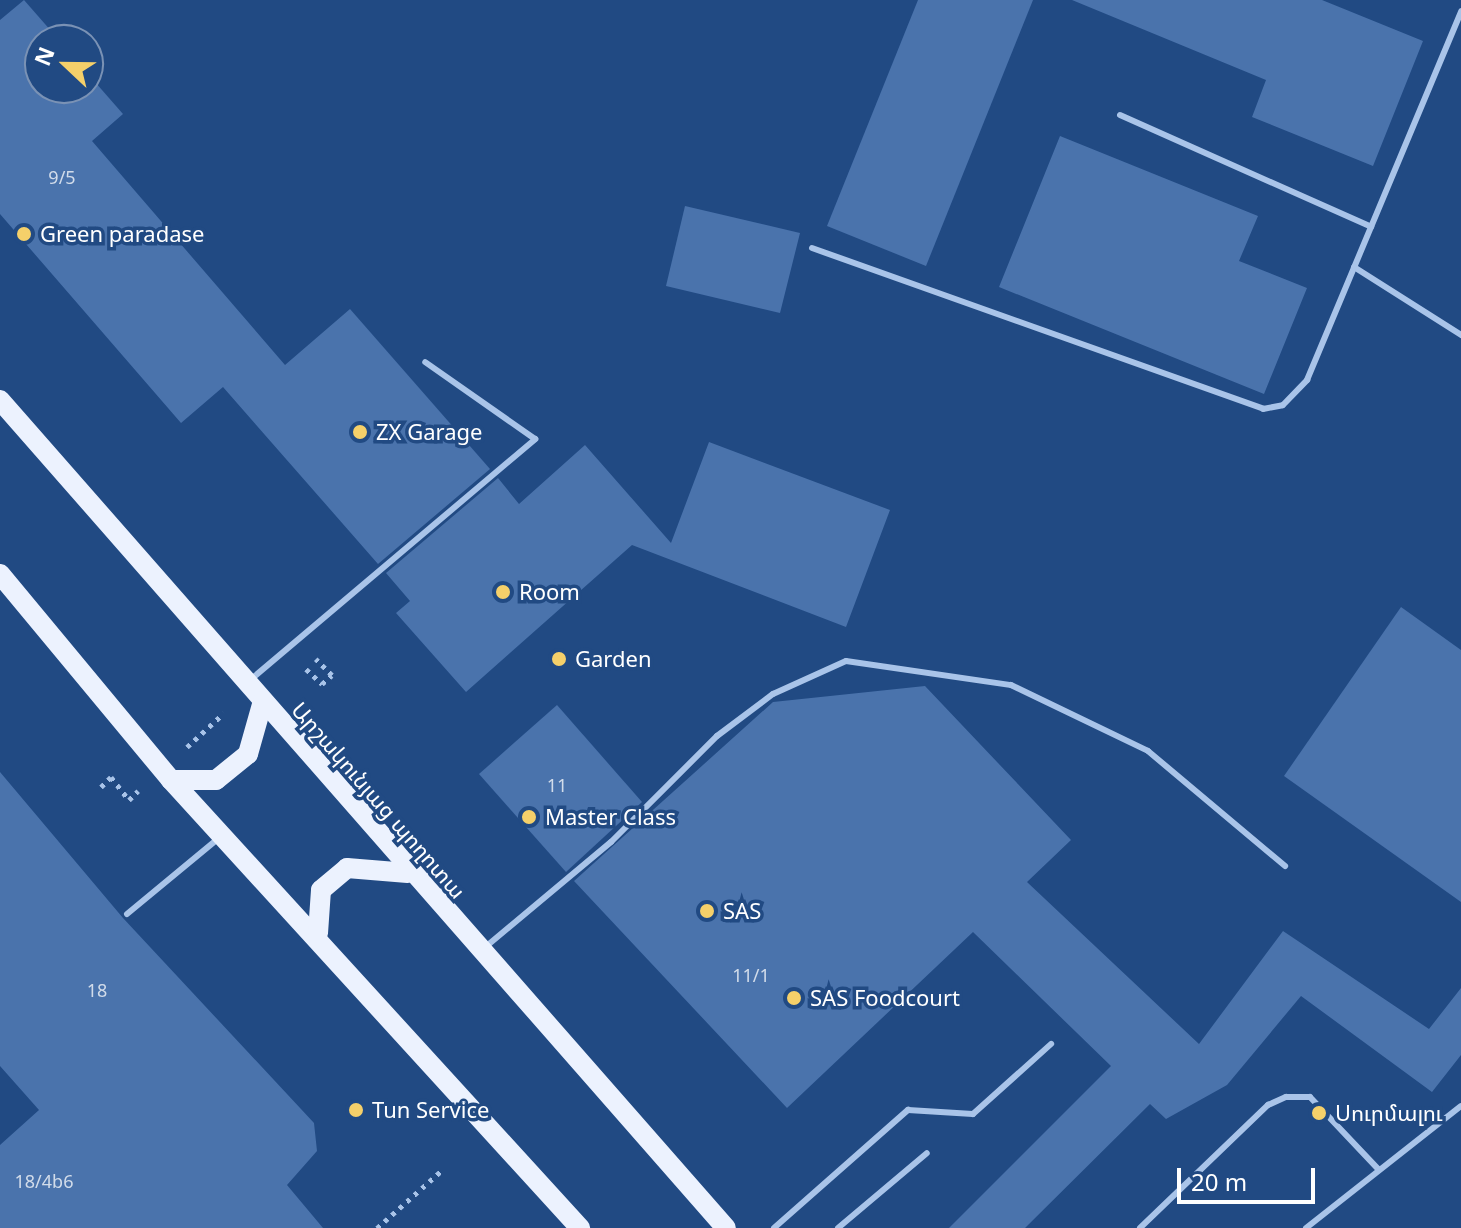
<!DOCTYPE html>
<meta charset="utf-8">
<style>
body{margin:0}
#map{position:relative;width:1461px;height:1228px;overflow:hidden;background:#214a83;font-family:"Noto Sans","Noto Sans Armenian",sans-serif}
div>[style]{position:absolute}
[style*='--x']{left:calc(var(--x)*1px);top:calc(var(--y)*1px);width:calc(var(--w)*1px);rotate:calc(var(--a)*1deg)}
.building>*{inset:0;background:#4a73ac}
.path>*{height:5px;margin-top:-2.5px;transform-origin:0;background:repeating-linear-gradient(90deg,#a9c4e9 0 4px,transparent 0 10px)}
.service>*{height:6px;margin:-3px;padding:0 3px;transform-origin:3px;border-radius:3px;background:#a9c4e9}
.primary>*{height:20px;margin:-10px;padding:0 10px;transform-origin:10px;border-radius:10px;background:#ecf2fe}
.dots>*{width:22px;height:22px;translate:-50% -50%;box-sizing:border-box;border:4px solid #214a83;border-radius:50%}
span{translate:-50% -50%;white-space:nowrap;text-align:center;line-height:1.15;-webkit-text-stroke:7px #214a83;paint-order:stroke}
.number-label{font-size:18px;color:#d2dcea}
.number-label span{-webkit-text-stroke-width:0}
.poi-label{font-size:22px;color:#fff}
.left{translate:0 -50%;text-align:left}
.street-label{font-size:22px;color:#fff}
.north{position:absolute;left:24px;top:24px;width:80px;height:80px;box-sizing:border-box;background:#214a83;border:2px solid #7a92b5;border-radius:50%;rotate:292deg;font-size:22px;font-weight:700;line-height:32px;text-align:center;color:#fff}
.north::after{content:'';display:block;margin:auto;width:28px;height:36px;background:#f5d06a;clip-path:polygon(50% 0,100% 100%,50% 72%,0 100%)}
.scale{position:absolute;left:1177px;top:1168px;width:138px;height:36px;box-sizing:border-box;border:4px solid #fff;border-top:0;padding-left:10px;font-size:24px;line-height:28px;white-space:nowrap;color:#fff;-webkit-text-stroke:6px #214a83;paint-order:stroke}
</style>
<div id="map">
<div class="building">
<div style="clip-path:polygon(24px 0,59px 40px,40px 40px,40px 88px,88px 88px,88px 74px,123px 114px,92px 141px,285px 365px,350px 309px,490px 469px,378px 564px,223px 387px,181px 423px,0 214px,0 20px)"></div>
<div style="clip-path:polygon(918px 0,1033px 0,926px 266px,827px 226px)"></div>
<div style="clip-path:polygon(1072px 0,1322px 0,1423px 41px,1373px 166px,1252px 117px,1266px 80px)"></div>
<div style="clip-path:polygon(1060px 136px,1258px 216px,1239px 261px,1307px 288px,1264px 394px,999px 287px)"></div>
<div style="clip-path:polygon(685px 206px,800px 233px,780px 313px,666px 286px)"></div>
<div style="clip-path:polygon(709px 442px,890px 510px,846px 627px,632px 545px,466px 692px,396px 613px,410px 601px,386px 573px,498px 478px,519px 504px,585px 445px,671px 543px)"></div>
<div style="clip-path:polygon(1401px 607px,1461px 650px,1461px 902px,1284px 776px)"></div>
<div style="clip-path:polygon(925px 686px,1071px 840px,1027px 882px,1199px 1044px,1283px 931px,1429px 1029px,1461px 988px,1461px 1055px,1432px 1092px,1301px 996px,1227px 1085px,1166px 1119px,1150px 1104px,1025px 1228px,949px 1228px,1111px 1066px,973px 932px,787px 1108px,574px 881px,773px 702px)"></div>
<div style="clip-path:polygon(557px 705px,642px 802px,566px 872px,479px 774px)"></div>
<div style="clip-path:polygon(0 772px,123px 918px,314px 1123px,317px 1151px,287px 1185px,323px 1228px,0 1228px,0 1145px,39px 1110px,0 1066px)"></div>
</div>
<div class="path">
<div style="--x:306;--y:669;--w:22;--a:43"></div>
<div style="--x:322;--y:684;--w:13;--a:-42"></div>
<div style="--x:332;--y:675;--w:23;--a:-135"></div>
<div style="--x:187;--y:747;--w:50;--a:-42.6"></div>
<div style="--x:101;--y:787;--w:14;--a:-45"></div>
<div style="--x:111;--y:777;--w:29;--a:52"></div>
<div style="--x:129;--y:800;--w:13;--a:-45"></div>
<div style="--x:377;--y:1228;--w:86;--a:-41.7"></div>
</div>
<div class="service">
<div style="--x:1120;--y:115;--w:275;--a:24"></div>
<div style="--x:812;--y:248;--w:479;--a:19.6"></div>
<div style="--x:1263;--y:409;--w:20;--a:-11"></div>
<div style="--x:1283;--y:405;--w:35;--a:-46"></div>
<div style="--x:1307;--y:380;--w:400;--a:-67.3"></div>
<div style="--x:1354;--y:267;--w:127;--a:32.4"></div>
<div style="--x:249;--y:681;--w:375;--a:-40.2"></div>
<div style="--x:535;--y:439;--w:134;--a:-145"></div>
<div style="--x:127;--y:914;--w:121;--a:-39.6"></div>
<div style="--x:483;--y:949;--w:167;--a:-39.9"></div>
<div style="--x:611;--y:842;--w:150;--a:-45"></div>
<div style="--x:717;--y:736;--w:70;--a:-36.9"></div>
<div style="--x:773;--y:694;--w:80;--a:-24.3"></div>
<div style="--x:846;--y:661;--w:167;--a:8.3"></div>
<div style="--x:1011;--y:685;--w:152;--a:25.7"></div>
<div style="--x:1148;--y:751;--w:179;--a:40"></div>
<div style="--x:774;--y:1228;--w:179;--a:-41.4"></div>
<div style="--x:908;--y:1110;--w:65;--a:3.5"></div>
<div style="--x:973;--y:1114;--w:105;--a:-41.9"></div>
<div style="--x:838;--y:1228;--w:116;--a:-40.1"></div>
<div style="--x:1140;--y:1228;--w:178;--a:-43.9"></div>
<div style="--x:1268;--y:1105;--w:20;--a:-24"></div>
<div style="--x:1286;--y:1097;--w:24;--a:0"></div>
<div style="--x:1310;--y:1097;--w:100;--a:46.6"></div>
<div style="--x:1306;--y:1228;--w:197;--a:-38.2"></div>
</div>
<div class="primary">
<div style="--x:0;--y:400;--w:1101;--a:48.76"></div>
<div style="--x:0;--y:574;--w:268;--a:50.3"></div>
<div style="--x:171;--y:780;--w:607;--a:47.61"></div>
<div style="--x:171;--y:780;--w:45;--a:0"></div>
<div style="--x:216;--y:780;--w:41;--a:-39.1"></div>
<div style="--x:248;--y:754;--w:55;--a:-74.2"></div>
<div style="--x:318;--y:933;--w:43;--a:-86"></div>
<div style="--x:321;--y:890;--w:34;--a:-40"></div>
<div style="--x:347;--y:868;--w:61;--a:4.7"></div>
</div>
<div class="dots">
<div style="left:24px;top:234px;background:#f5d06a"></div>
<div style="left:360px;top:432px;background:#f5d06a"></div>
<div style="left:503px;top:592px;background:#f5d06a"></div>
<div style="left:559px;top:659px;background:#f5d06a"></div>
<div style="left:529px;top:817px;background:#f5d06a"></div>
<div style="left:707px;top:911px;background:#f5d06a"></div>
<div style="left:794px;top:998px;background:#f5d06a"></div>
<div style="left:356px;top:1110px;background:#f5d06a"></div>
<div style="left:1319px;top:1113px;background:#f5d06a"></div>
</div>
<div class="number-label">
<span style="left:62px;top:177px">9/5</span>
<span style="left:557px;top:785px">11</span>
<span style="left:751px;top:975px">11/1</span>
<span style="left:97px;top:990px">18</span>
<span style="left:44px;top:1181px">18/4b6</span>
</div>
<div class="poi-label">
<span class="left" style="left:40px;top:234px">Green paradase</span>
<span class="left" style="left:376px;top:432px">ZX Garage</span>
<span class="left" style="left:519px;top:592px">Room</span>
<span class="left" style="left:575px;top:659px">Garden</span>
<span class="left" style="left:545px;top:817px">Master Class</span>
<span class="left" style="left:723px;top:911px">SAS</span>
<span class="left" style="left:810px;top:998px">SAS Foodcourt</span>
<span class="left" style="left:372px;top:1110px">Tun Service</span>
<span class="left" style="left:1335px;top:1113px">Սուրմալու</span>
</div>
<div class="street-label">
<span style="left:379px;top:800px;rotate:49deg">Արշակունյաց պողոտա</span>
</div>
<div class="north">N</div>
<div class="scale">20 m</div>
</div>
